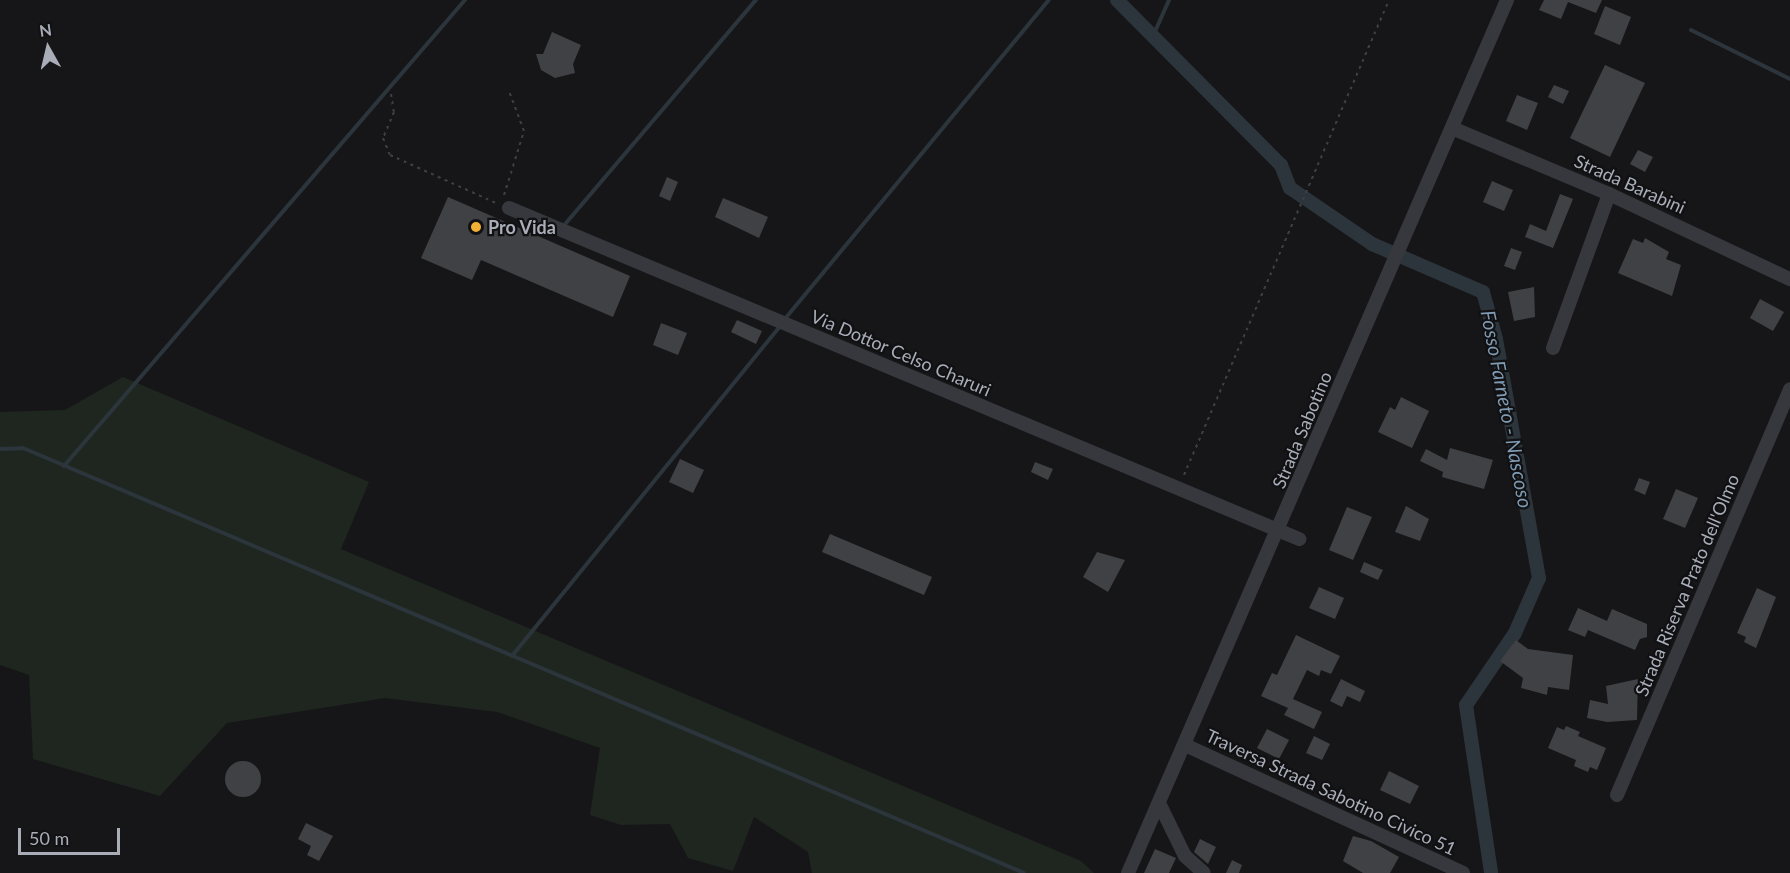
<!DOCTYPE html>
<style>
body{margin:0}
#map{position:relative;width:1790px;height:873px;overflow:hidden;background:#161618;font-family:Lato,sans-serif}
div>[style]{position:absolute}
[style*='--x']{left:calc(var(--x)*1px);top:calc(var(--y)*1px);width:calc(var(--w)*1px);rotate:calc(var(--a)*1deg)}
.green>*{inset:0;background:#1e261f}
.stream>*{height:4px;margin:-2px;padding:0 2px;transform-origin:2px;border-radius:2px;background:#2c353c}
.canal>*{height:14px;margin:-7px;padding:0 7px;transform-origin:7px;border-radius:7px;background:#2c353c}
.building>*{inset:0;background:#404145}
.round{border-radius:50%}
.path>*{height:2px;margin-top:-1px;transform-origin:0;background:repeating-linear-gradient(90deg,#3d3f44 0 3px,transparent 0 7.5px)}
.minor>*{height:14px;margin:-7px;padding:0 7px;transform-origin:7px;border-radius:7px;background:#37383d}
.dots>*{width:16px;height:16px;translate:-50% -50%;box-sizing:border-box;border:3px solid #111113;border-radius:50%}
span{translate:-50% -50%;white-space:nowrap;text-align:center;line-height:1.15;-webkit-text-stroke:4.5px #111113;paint-order:stroke}
.street-label{font-size:18px;color:#a8adb8}
.poi-label{font-size:18px;color:#a8adb8;font-weight:700}
.left{translate:0 -50%;text-align:left}
.water-label{font-size:20px;color:#7f9bb3;font-style:italic}
.north{position:absolute;left:18px;top:18px;width:60px;height:60px;-webkit-text-stroke:4px #111113;paint-order:stroke;rotate:352deg;font-size:16px;font-weight:700;line-height:24px;text-align:center;color:#a8adb8}
.north::after{content:'';display:block;margin:auto;width:21px;height:27px;background:#a8adb8;clip-path:polygon(50% 0,100% 100%,50% 72%,0 100%)}
.scale{position:absolute;left:18px;top:828px;width:102px;height:27px;box-sizing:border-box;border:3px solid #a8adb8;border-top:0;padding-left:8px;font-size:18px;line-height:21px;white-space:nowrap;color:#a8adb8;-webkit-text-stroke:4px #111113;paint-order:stroke}
</style>
<div id="map">
<div class="green">
<div style="clip-path:polygon(123px 377px,369px 482px,341px 549px,1081px 861px,1094px 873px,812px 873px,808px 852px,754px 817px,733px 871px,688px 858px,670px 824px,621px 825px,590px 815px,600px 748px,497px 712px,385px 698px,227px 723px,160px 796px,33px 759px,29px 675px,0 665px,0 412px,65px 410px)"></div>
</div>
<div class="stream">
<div style="--x:1691;--y:30;--w:110;--a:26.3"></div>
<div style="--x:1153;--y:36;--w:39;--a:-66"></div>
<div style="--x:566;--y:223;--w:293;--a:-49.6"></div>
<div style="--x:784;--y:320;--w:415;--a:-50.4"></div>
<div style="--x:0;--y:449;--w:23;--a:-2"></div>
<div style="--x:23;--y:448;--w:1087;--a:23"></div>
<div style="--x:64;--y:466;--w:615;--a:-49.29"></div>
<div style="--x:512;--y:656;--w:425;--a:-50.9"></div>
</div>
<div class="canal">
<div style="--x:1117;--y:0;--w:233;--a:45.2"></div>
<div style="--x:1281;--y:165;--w:25;--a:69"></div>
<div style="--x:1290;--y:188;--w:99;--a:34.3"></div>
<div style="--x:1372;--y:244;--w:121;--a:23.4"></div>
<div style="--x:1483;--y:292;--w:49;--a:74.5"></div>
<div style="--x:1496;--y:339;--w:243;--a:79.8"></div>
<div style="--x:1539;--y:578;--w:60;--a:113.6"></div>
<div style="--x:1515;--y:633;--w:87;--a:124.2"></div>
<div style="--x:1466;--y:705;--w:170;--a:81.5"></div>
</div>
<div class="building">
<div style="clip-path:polygon(1544px 0,1602px 0,1596px 13px,1568px 2px,1561px 19px,1539px 10px)"></div>
<div style="clip-path:polygon(1605px 6px,1631px 17px,1620px 45px,1594px 34px)"></div>
<div style="clip-path:polygon(552px 32px,581px 45px,573px 64px,575px 73px,555px 78px,541px 70px,536px 54px,543px 54px)"></div>
<div style="clip-path:polygon(1605px 65px,1645px 83px,1610px 157px,1570px 138px)"></div>
<div style="clip-path:polygon(1554px 85px,1569px 91px,1563px 104px,1548px 97px)"></div>
<div style="clip-path:polygon(1517px 95px,1538px 103px,1527px 130px,1506px 121px)"></div>
<div style="clip-path:polygon(1638px 150px,1653px 157px,1645px 172px,1630px 164px)"></div>
<div style="clip-path:polygon(667px 177px,678px 182px,670px 201px,659px 196px)"></div>
<div style="clip-path:polygon(1492px 181px,1513px 190px,1504px 211px,1483px 202px)"></div>
<div style="clip-path:polygon(1560px 194px,1573px 199px,1553px 248px,1525px 237px,1530px 224px,1546px 231px)"></div>
<div style="clip-path:polygon(448px 197px,630px 276px,613px 317px,481px 260px,472px 280px,421px 258px)"></div>
<div style="clip-path:polygon(723px 198px,768px 217px,759px 238px,715px 217px)"></div>
<div style="clip-path:polygon(1645px 238px,1669px 252px,1666px 259px,1681px 265px,1672px 296px,1618px 273px,1633px 239px,1643px 243px)"></div>
<div style="clip-path:polygon(1511px 248px,1522px 252px,1515px 270px,1504px 266px)"></div>
<div style="clip-path:polygon(1534px 287px,1535px 317px,1514px 321px,1508px 292px)"></div>
<div style="clip-path:polygon(1760px 299px,1784px 312px,1773px 331px,1750px 318px)"></div>
<div style="clip-path:polygon(737px 320px,762px 331px,756px 344px,731px 332px)"></div>
<div style="clip-path:polygon(661px 323px,687px 333px,678px 355px,653px 345px)"></div>
<div style="clip-path:polygon(1401px 397px,1429px 411px,1412px 448px,1378px 432px,1390px 407px,1395px 410px)"></div>
<div style="clip-path:polygon(1450px 448px,1493px 460px,1484px 489px,1442px 477px,1443px 472px,1420px 461px,1426px 449px,1447px 460px)"></div>
<div style="clip-path:polygon(680px 459px,704px 470px,693px 493px,669px 482px)"></div>
<div style="clip-path:polygon(1035px 462px,1053px 469px,1048px 480px,1031px 472px)"></div>
<div style="clip-path:polygon(1639px 478px,1650px 482px,1645px 495px,1634px 490px)"></div>
<div style="clip-path:polygon(1676px 489px,1698px 498px,1685px 528px,1663px 519px)"></div>
<div style="clip-path:polygon(1406px 506px,1429px 519px,1420px 541px,1395px 532px)"></div>
<div style="clip-path:polygon(1347px 507px,1372px 517px,1353px 560px,1329px 550px)"></div>
<div style="clip-path:polygon(830px 534px,932px 577px,924px 595px,822px 552px)"></div>
<div style="clip-path:polygon(1097px 552px,1125px 560px,1108px 592px,1083px 577px)"></div>
<div style="clip-path:polygon(1364px 562px,1383px 570px,1378px 580px,1360px 572px)"></div>
<div style="clip-path:polygon(1319px 587px,1344px 598px,1335px 619px,1309px 608px)"></div>
<div style="clip-path:polygon(1757px 588px,1776px 597px,1756px 648px,1744px 642px,1746px 637px,1737px 633px)"></div>
<div style="clip-path:polygon(1578px 608px,1607px 621px,1612px 609px,1647px 624px,1647px 637px,1640px 639px,1635px 650px,1588px 630px,1585px 637px,1568px 630px)"></div>
<div style="clip-path:polygon(1296px 635px,1340px 656px,1331px 674px,1321px 670px,1319px 676px,1307px 670px,1293px 699px,1322px 712px,1314px 729px,1284px 715px,1288px 708px,1261px 696px,1272px 673px,1277px 675px)"></div>
<div style="clip-path:polygon(1516px 640px,1528px 649px,1573px 655px,1569px 690px,1548px 687px,1547px 695px,1521px 688px,1523px 678px,1500px 661px)"></div>
<div style="clip-path:polygon(1341px 679px,1365px 691px,1360px 702px,1347px 696px,1342px 707px,1330px 701px)"></div>
<div style="clip-path:polygon(1638px 679px,1637px 720px,1607px 722px,1587px 718px,1590px 700px,1608px 704px,1606px 686px)"></div>
<div style="clip-path:polygon(1566px 726px,1580px 732px,1578px 736px,1606px 748px,1597px 770px,1590px 767px,1588px 772px,1574px 766px,1576px 760px,1548px 748px,1557px 727px,1564px 730px)"></div>
<div style="clip-path:polygon(1267px 729px,1289px 740px,1279px 759px,1257px 748px)"></div>
<div style="clip-path:polygon(1314px 736px,1330px 744px,1322px 760px,1306px 753px)"></div>
<div class="round" style="left:225px;top:761px;width:36px;height:36px"></div>
<div style="clip-path:polygon(1389px 771px,1419px 786px,1410px 804px,1380px 790px)"></div>
<div style="clip-path:polygon(306px 823px,333px 836px,319px 861px,307px 855px,311px 846px,298px 839px)"></div>
<div style="clip-path:polygon(1353px 836px,1371px 841px,1399px 857px,1390px 873px,1363px 873px,1343px 861px)"></div>
<div style="clip-path:polygon(1200px 839px,1216px 847px,1208px 864px,1194px 852px)"></div>
<div style="clip-path:polygon(1155px 849px,1176px 858px,1169px 873px,1144px 873px)"></div>
<div style="clip-path:polygon(1232px 860px,1242px 865px,1239px 873px,1226px 873px)"></div>
</div>
<div class="path">
<div style="--x:391;--y:94;--w:18;--a:81"></div>
<div style="--x:394;--y:112;--w:28;--a:113"></div>
<div style="--x:383;--y:138;--w:18;--a:68"></div>
<div style="--x:390;--y:155;--w:116;--a:24.4"></div>
<div style="--x:504;--y:195;--w:67;--a:-72.6"></div>
<div style="--x:524;--y:131;--w:43;--a:-110.6"></div>
<div style="--x:1184;--y:475;--w:517;--a:-66.66"></div>
</div>
<div class="minor">
<div style="--x:1452;--y:128;--w:170;--a:22.8"></div>
<div style="--x:1609;--y:194;--w:200;--a:25.2"></div>
<div style="--x:509;--y:208;--w:857;--a:22.73"></div>
<div style="--x:1553;--y:348;--w:164;--a:-70"></div>
<div style="--x:1185;--y:745;--w:306;--a:24.7"></div>
<div style="--x:1617;--y:795;--w:441;--a:-66.9"></div>
<div style="--x:1159;--y:803;--w:59;--a:63.9"></div>
<div style="--x:1185;--y:856;--w:25;--a:42"></div>
<div style="--x:1128;--y:873;--w:952;--a:-66.53"></div>
</div>
<div class="dots">
<div style="left:476px;top:227px;background:#f2b134"></div>
</div>
<div class="street-label">
<span style="left:1630px;top:184px;rotate:24deg">Strada Barabini</span>
<span style="left:901px;top:353px;rotate:23deg">Via Dottor Celso Charuri</span>
<span style="left:1302px;top:430px;rotate:-67deg">Strada Sabotino</span>
<span style="left:1687px;top:585px;rotate:-67deg">Strada Riserva Prato dell'Olmo</span>
<span style="left:1331px;top:792px;rotate:25deg">Traversa Strada Sabotino Civico 51</span>
</div>
<div class="poi-label">
<span class="left" style="left:488px;top:227px">Pro Vida</span>
</div>
<div class="water-label">
<span style="left:1507px;top:409px;rotate:79deg">Fosso Farneto - Nascoso</span>
</div>
<div class="north">N</div>
<div class="scale">50 m</div>
</div>
